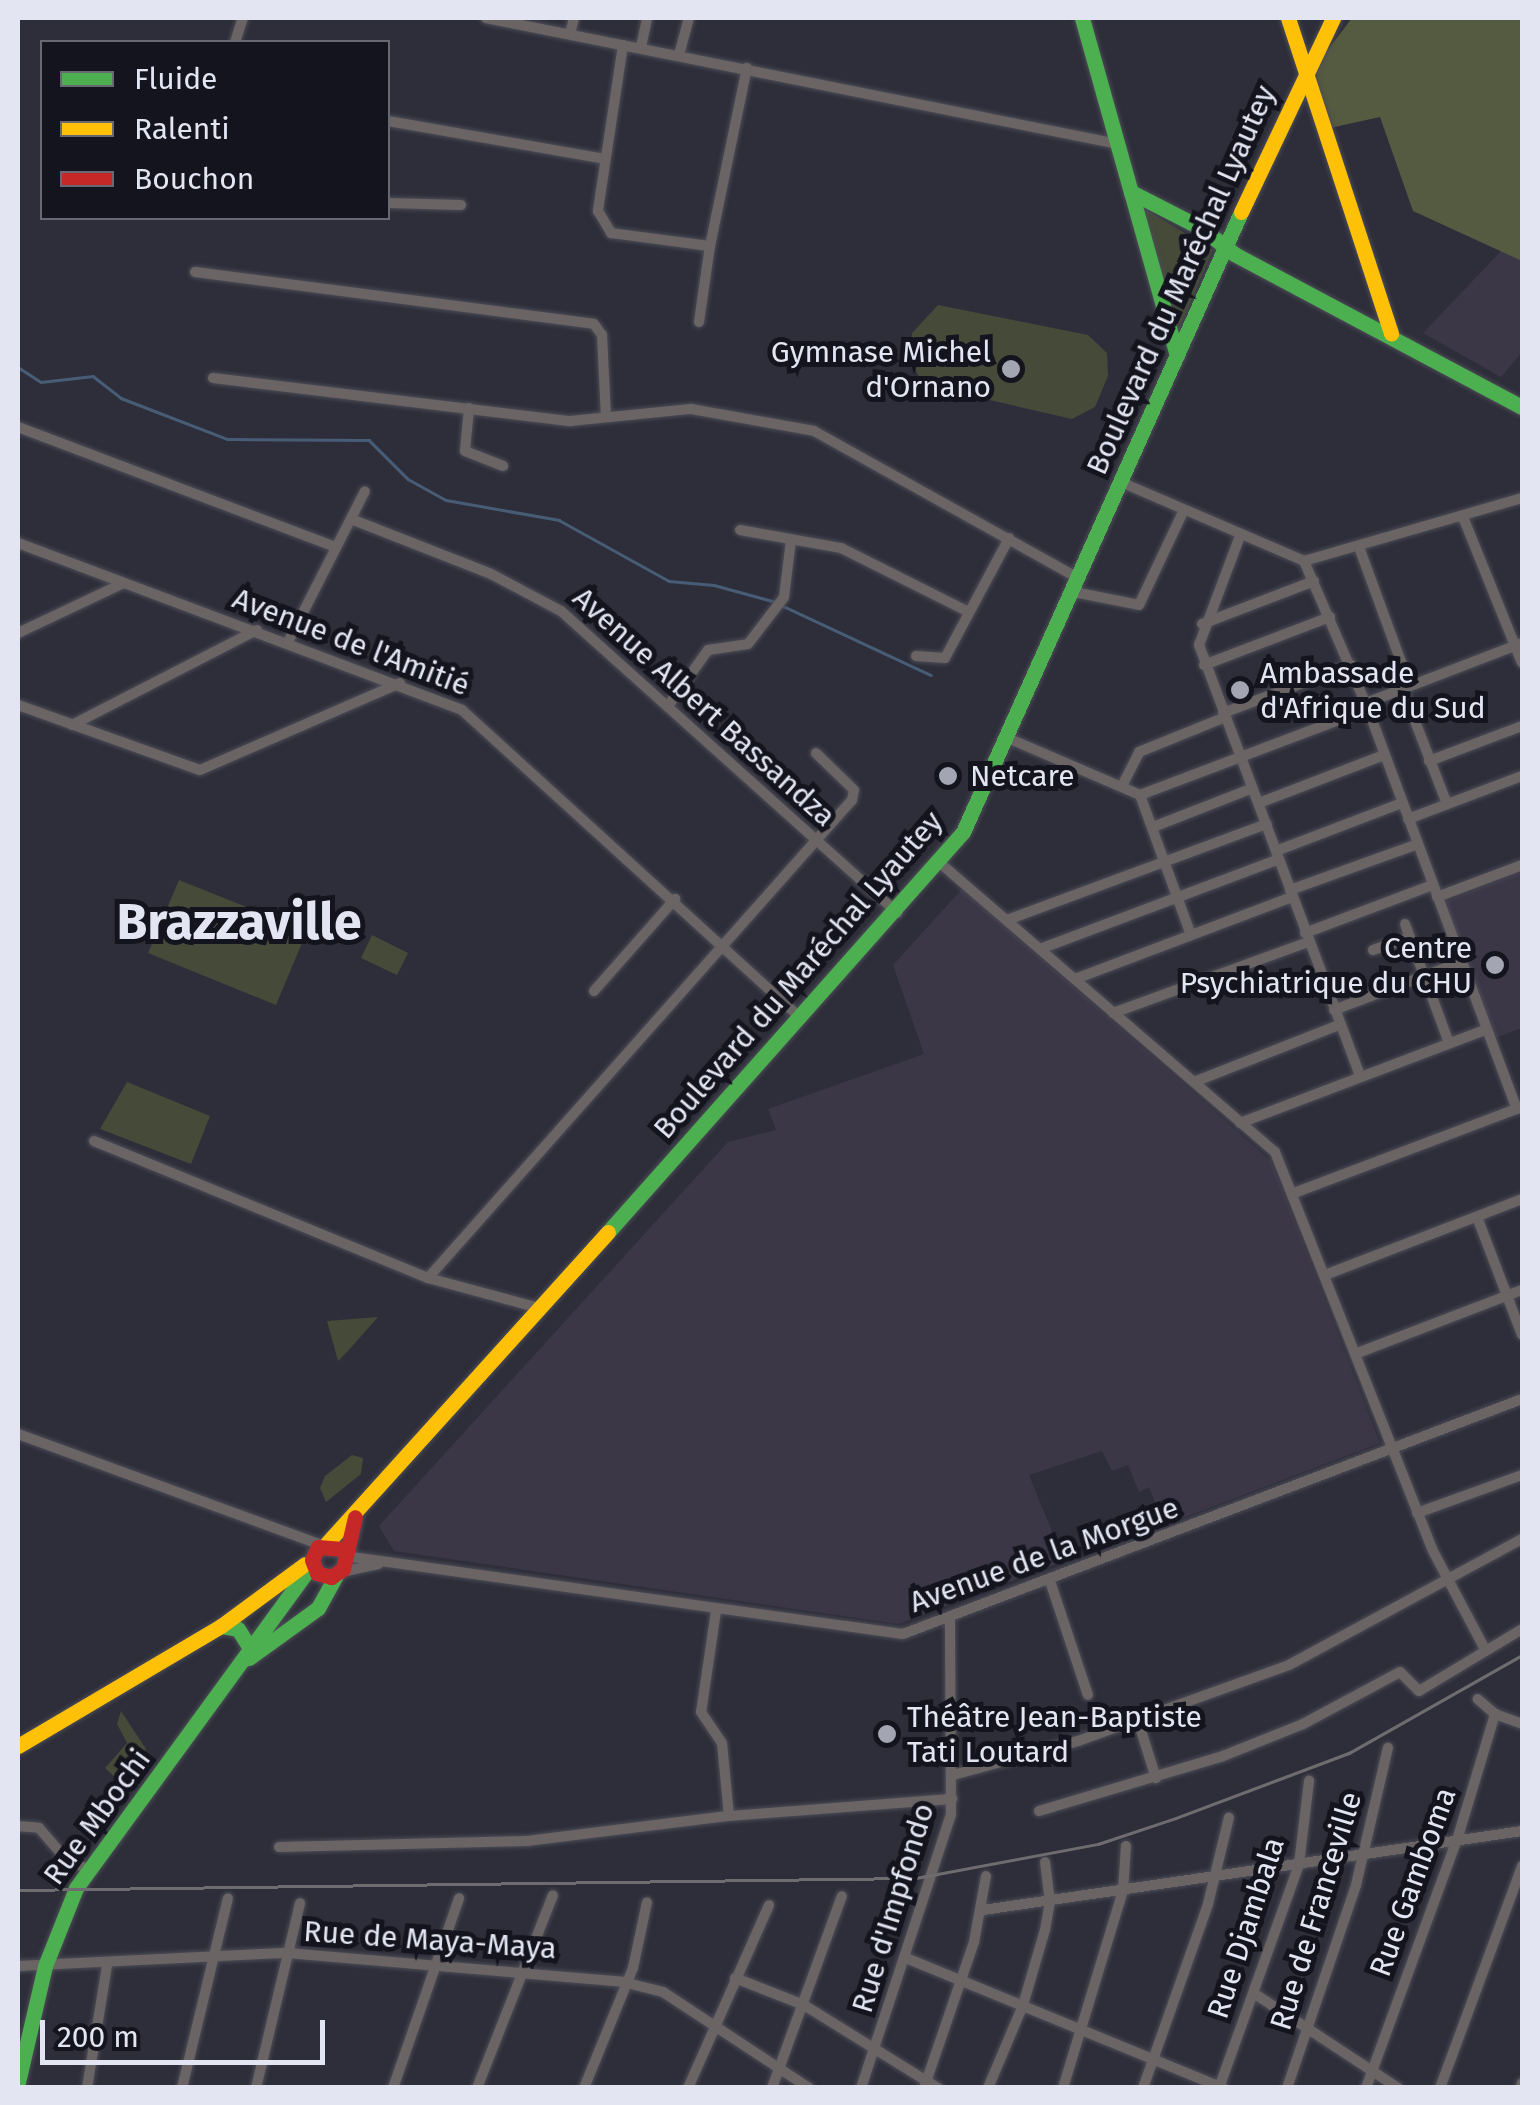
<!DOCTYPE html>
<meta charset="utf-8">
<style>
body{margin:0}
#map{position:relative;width:1540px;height:2105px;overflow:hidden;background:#2e2e3a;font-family:"Fira Sans",sans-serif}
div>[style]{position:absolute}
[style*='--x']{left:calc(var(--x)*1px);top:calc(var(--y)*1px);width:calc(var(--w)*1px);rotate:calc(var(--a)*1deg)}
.medical>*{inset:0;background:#3c3747}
.green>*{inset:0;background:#454a39}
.forest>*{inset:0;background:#555b40}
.stream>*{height:2.5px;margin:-1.25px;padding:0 1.25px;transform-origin:1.25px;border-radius:1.25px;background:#475d76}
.roads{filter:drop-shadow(0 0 2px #4c4c57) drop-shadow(0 0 2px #4c4c57)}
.street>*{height:10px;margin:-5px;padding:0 5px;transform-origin:5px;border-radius:5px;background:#6a6464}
.fast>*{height:15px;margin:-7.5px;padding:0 7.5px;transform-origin:7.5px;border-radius:7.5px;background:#4caf50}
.slow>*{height:15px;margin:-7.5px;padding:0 7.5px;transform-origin:7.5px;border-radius:7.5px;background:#ffc107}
.jam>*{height:15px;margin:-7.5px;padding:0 7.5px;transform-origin:7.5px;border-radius:7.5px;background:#c62828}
.rail>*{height:2.5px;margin:-1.25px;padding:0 1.25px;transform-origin:1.25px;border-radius:1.25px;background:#6f6c6f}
.dots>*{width:28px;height:28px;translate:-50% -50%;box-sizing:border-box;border:5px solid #13141d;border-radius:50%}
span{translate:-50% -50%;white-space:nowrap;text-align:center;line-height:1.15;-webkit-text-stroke:10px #13141d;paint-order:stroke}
.street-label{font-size:30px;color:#e4e5f3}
.poi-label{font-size:30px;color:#e4e5f3}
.right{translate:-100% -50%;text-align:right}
.left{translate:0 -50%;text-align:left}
.town-label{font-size:50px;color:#e4e5f3;font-weight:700}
.frame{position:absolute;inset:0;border:20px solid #e4e5f3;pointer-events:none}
.legend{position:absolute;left:40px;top:40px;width:350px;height:180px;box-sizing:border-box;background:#13141d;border:2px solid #676873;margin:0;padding:12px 18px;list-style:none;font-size:30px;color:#e4e5f3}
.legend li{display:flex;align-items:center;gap:20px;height:50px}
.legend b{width:50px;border:2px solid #676873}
.scale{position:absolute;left:40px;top:2020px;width:285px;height:45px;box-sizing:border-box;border:5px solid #e4e5f3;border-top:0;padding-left:12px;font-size:30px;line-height:35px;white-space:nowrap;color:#e4e5f3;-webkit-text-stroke:8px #13141d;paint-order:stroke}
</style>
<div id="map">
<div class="medical">
<div style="clip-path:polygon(1501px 251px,1522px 261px,1522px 352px,1501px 377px,1423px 333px)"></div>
<div style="clip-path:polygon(1522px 872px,1522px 1028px,1495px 1038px,1444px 902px)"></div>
<div style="clip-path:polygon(962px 889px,1271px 1161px,1380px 1443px,1164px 1525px,1149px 1487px,1139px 1492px,1128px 1465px,1112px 1471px,1102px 1451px,1029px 1475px,1064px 1561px,899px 1624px,394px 1551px,379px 1526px,728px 1142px,776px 1130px,768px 1109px,924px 1054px,893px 965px)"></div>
</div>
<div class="green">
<div style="clip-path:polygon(1145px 209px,1213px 250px,1178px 332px,1139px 211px)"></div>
<div style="clip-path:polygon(938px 305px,1088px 335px,1107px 353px,1108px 376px,1095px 407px,1072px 419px,924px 385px,910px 361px,912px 333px)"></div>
<div style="clip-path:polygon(179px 880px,307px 931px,276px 1005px,148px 953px)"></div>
<div style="clip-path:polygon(372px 935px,408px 953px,397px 975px,361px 958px)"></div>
<div style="clip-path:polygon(127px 1082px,210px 1116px,191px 1164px,100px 1129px)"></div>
<div style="clip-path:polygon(378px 1317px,347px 1352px,338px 1361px,327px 1321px)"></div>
<div style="clip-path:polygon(352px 1455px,363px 1458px,361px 1474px,326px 1502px,320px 1488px,325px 1476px)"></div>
<div style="clip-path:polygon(121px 1711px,146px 1749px,124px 1786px,105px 1768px,127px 1743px,117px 1724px)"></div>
</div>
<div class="forest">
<div style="clip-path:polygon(1352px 18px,1522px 18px,1522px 261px,1413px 211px,1380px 117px,1330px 128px,1311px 72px)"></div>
</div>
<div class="stream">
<div style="--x:18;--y:367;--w:27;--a:33"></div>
<div style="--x:41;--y:382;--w:52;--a:-6.6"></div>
<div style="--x:93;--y:376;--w:36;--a:38"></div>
<div style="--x:121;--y:398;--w:114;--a:21.1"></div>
<div style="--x:227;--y:439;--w:142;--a:0.4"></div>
<div style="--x:369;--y:440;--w:55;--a:45"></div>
<div style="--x:408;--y:479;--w:43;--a:28.9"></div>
<div style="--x:446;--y:500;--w:115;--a:10"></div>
<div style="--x:559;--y:520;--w:126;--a:29"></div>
<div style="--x:669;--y:581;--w:45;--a:5.1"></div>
<div style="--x:714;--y:585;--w:64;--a:15.3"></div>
<div style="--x:783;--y:606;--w:163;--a:25"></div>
</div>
<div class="roads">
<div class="street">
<div style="--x:486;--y:18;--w:644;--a:11.28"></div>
<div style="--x:570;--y:34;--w:16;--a:-76"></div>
<div style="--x:235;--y:42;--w:25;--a:-72"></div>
<div style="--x:623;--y:45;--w:168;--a:98.6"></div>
<div style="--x:598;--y:211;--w:26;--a:59"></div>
<div style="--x:611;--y:233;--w:100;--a:7.5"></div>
<div style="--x:710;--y:246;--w:182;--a:-78.3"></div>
<div style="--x:641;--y:47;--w:30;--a:-78"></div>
<div style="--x:679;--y:55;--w:38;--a:-75"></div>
<div style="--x:388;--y:121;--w:220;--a:9.9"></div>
<div style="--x:388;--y:203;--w:73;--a:1.6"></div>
<div style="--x:195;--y:272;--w:402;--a:7.4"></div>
<div style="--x:594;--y:324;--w:14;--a:54"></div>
<div style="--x:602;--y:335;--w:81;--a:87.2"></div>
<div style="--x:699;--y:322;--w:77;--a:-81.8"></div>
<div style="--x:213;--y:378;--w:360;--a:6.9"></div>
<div style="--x:570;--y:421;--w:122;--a:-5.7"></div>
<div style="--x:691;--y:409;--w:125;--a:10.1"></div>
<div style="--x:814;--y:431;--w:304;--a:29.1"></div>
<div style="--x:469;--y:408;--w:43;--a:95.3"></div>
<div style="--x:465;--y:451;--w:41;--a:21.5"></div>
<div style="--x:18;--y:427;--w:339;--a:20.7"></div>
<div style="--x:1123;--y:483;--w:197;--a:23.3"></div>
<div style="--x:1304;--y:561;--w:227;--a:-16.1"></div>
<div style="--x:1463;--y:517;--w:157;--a:68"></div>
<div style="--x:351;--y:519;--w:150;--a:21.4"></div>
<div style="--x:491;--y:574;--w:79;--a:27.9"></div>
<div style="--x:561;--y:611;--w:452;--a:41.9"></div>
<div style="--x:740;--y:530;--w:103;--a:10.1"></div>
<div style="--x:841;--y:548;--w:141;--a:26.6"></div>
<div style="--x:1240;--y:536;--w:116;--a:110.6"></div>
<div style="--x:1199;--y:645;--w:460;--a:69.5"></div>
<div style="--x:18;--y:543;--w:474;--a:20.6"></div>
<div style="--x:462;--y:710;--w:459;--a:42.3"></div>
<div style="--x:1359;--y:547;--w:148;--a:69.9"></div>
<div style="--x:1304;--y:561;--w:161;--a:66.6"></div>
<div style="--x:1368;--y:709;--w:427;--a:69.6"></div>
<div style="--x:1074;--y:592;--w:66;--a:11.3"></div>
<div style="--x:1139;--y:605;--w:105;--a:-64.7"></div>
<div style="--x:1202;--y:624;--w:120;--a:-21"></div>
<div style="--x:18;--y:633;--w:117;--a:-25.3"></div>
<div style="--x:288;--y:642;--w:169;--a:-63"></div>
<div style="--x:916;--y:656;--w:29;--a:4"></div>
<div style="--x:945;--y:658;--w:136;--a:-61.9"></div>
<div style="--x:1204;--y:665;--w:135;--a:-20.9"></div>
<div style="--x:1403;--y:690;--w:122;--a:68.9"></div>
<div style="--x:1366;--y:703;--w:167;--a:-21"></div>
<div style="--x:18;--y:705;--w:193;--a:19.7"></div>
<div style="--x:200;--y:770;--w:218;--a:-23.5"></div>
<div style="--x:668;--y:706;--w:69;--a:-54.5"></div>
<div style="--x:708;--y:650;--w:40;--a:-8.5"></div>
<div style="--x:748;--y:644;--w:59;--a:-52.5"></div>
<div style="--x:784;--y:597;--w:57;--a:-83"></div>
<div style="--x:1223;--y:713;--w:137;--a:-20.6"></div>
<div style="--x:72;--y:725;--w:208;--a:-27.2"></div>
<div style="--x:1010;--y:739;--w:142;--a:23.3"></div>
<div style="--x:1140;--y:795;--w:149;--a:70"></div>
<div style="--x:1429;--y:761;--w:99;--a:-20.6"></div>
<div style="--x:1122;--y:786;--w:38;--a:-63"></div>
<div style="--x:1139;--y:752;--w:93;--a:-22.1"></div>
<div style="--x:1140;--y:795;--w:244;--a:-20.7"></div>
<div style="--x:1259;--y:803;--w:134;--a:-21"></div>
<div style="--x:1408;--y:819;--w:122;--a:-20.7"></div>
<div style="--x:1153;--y:827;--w:107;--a:-21.3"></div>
<div style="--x:1276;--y:851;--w:135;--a:-20.9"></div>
<div style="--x:940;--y:863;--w:442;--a:40.8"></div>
<div style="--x:1275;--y:1152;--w:429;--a:68.4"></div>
<div style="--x:1433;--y:1551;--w:113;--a:62.1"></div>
<div style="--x:1290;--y:890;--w:136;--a:-19.8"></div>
<div style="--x:1437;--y:897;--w:91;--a:-20.6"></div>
<div style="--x:1007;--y:920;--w:277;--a:-20.3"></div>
<div style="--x:1405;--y:924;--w:127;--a:69.7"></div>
<div style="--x:1305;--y:933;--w:137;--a:-20.6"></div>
<div style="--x:1040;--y:949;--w:255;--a:-20.6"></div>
<div style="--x:1373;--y:950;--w:39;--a:-19"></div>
<div style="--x:1075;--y:979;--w:232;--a:-20.7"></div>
<div style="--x:594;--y:991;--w:123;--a:-48.6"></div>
<div style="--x:1334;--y:1010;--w:136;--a:-20.7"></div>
<div style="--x:1113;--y:1013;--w:208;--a:-20"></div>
<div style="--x:1194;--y:1082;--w:156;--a:-21.5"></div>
<div style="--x:1240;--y:1123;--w:264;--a:-20.8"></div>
<div style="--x:94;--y:1141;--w:361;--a:22.3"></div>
<div style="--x:428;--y:1278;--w:115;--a:15.1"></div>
<div style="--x:1294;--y:1193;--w:244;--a:-20.7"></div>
<div style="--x:1477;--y:1217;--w:126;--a:69.1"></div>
<div style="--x:1325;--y:1275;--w:211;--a:-21.1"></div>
<div style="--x:428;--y:1278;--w:639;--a:-48.43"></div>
<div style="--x:852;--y:800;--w:10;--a:-79"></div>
<div style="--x:854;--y:790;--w:53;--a:-135.8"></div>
<div style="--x:1355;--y:1354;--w:179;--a:-21"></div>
<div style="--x:18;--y:1434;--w:324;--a:20.1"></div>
<div style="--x:1417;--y:1513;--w:112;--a:-19.9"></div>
<div style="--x:345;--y:1556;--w:563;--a:7.96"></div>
<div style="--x:903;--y:1634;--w:662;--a:-20.79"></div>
<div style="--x:341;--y:1572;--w:38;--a:-12"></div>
<div style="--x:1050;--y:1581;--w:120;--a:71.6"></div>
<div style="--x:716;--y:1611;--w:102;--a:98.4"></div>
<div style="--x:701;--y:1712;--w:37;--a:56"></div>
<div style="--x:722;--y:1743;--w:73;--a:84.5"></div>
<div style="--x:1495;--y:1714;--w:29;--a:20"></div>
<div style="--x:1138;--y:1721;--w:60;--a:72.5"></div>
<div style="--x:953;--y:1775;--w:130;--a:-15.2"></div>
<div style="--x:1078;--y:1741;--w:224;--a:-19.8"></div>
<div style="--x:1289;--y:1665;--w:265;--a:-28.4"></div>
<div style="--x:1039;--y:1811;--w:192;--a:-16.6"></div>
<div style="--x:1223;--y:1756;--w:86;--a:-21.8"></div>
<div style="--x:1303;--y:1724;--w:110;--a:-28.2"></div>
<div style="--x:1400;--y:1672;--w:27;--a:45"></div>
<div style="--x:1419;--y:1691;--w:120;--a:-31"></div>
<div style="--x:18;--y:1826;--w:21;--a:5"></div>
<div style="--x:39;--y:1828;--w:37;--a:49"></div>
<div style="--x:63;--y:1856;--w:29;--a:29"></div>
<div style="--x:279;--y:1847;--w:248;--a:-1.4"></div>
<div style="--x:527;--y:1841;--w:204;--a:-7.1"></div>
<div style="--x:729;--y:1816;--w:224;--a:-4.4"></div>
<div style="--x:983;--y:1910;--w:545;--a:-8.34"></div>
<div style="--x:906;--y:1958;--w:343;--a:22.3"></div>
<div style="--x:18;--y:1966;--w:269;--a:-2.8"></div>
<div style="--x:287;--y:1953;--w:337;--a:4.9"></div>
<div style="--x:623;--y:1982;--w:41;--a:14"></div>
<div style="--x:663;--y:1992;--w:175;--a:33.3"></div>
<div style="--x:735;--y:1978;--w:74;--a:21.4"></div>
<div style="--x:804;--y:2005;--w:158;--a:31.8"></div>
<div style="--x:1255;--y:1994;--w:171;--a:33.3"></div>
<div style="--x:87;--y:2088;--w:124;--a:-80.7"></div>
<div style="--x:182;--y:2088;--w:195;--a:-76.4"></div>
<div style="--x:256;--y:2088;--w:190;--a:-76.6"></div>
<div style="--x:393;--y:2088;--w:201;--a:-70.8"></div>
<div style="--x:477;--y:2088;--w:207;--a:-68.5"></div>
<div style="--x:584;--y:2088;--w:130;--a:-67.8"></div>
<div style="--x:633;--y:1968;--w:67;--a:-78"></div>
<div style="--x:688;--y:2088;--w:200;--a:-66.1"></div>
<div style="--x:772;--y:2088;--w:204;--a:-70"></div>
<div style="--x:861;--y:2088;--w:287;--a:-71.8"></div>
<div style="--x:951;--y:1815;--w:195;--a:-90.3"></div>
<div style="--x:924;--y:2088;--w:154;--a:-71.1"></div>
<div style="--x:974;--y:1942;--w:67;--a:-79.7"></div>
<div style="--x:988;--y:2088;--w:90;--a:-67.1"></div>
<div style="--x:1023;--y:2005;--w:78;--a:-73.7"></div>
<div style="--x:1045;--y:1930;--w:28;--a:-80"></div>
<div style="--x:1050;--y:1902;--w:40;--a:-97.1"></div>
<div style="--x:1063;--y:2088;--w:206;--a:-73.1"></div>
<div style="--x:1123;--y:1891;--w:45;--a:-86.2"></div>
<div style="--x:1143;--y:2088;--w:195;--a:-70.5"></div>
<div style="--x:1208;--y:1904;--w:89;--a:-76.4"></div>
<div style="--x:1219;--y:2088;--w:238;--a:-70.3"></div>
<div style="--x:1299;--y:1864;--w:84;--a:-83.1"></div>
<div style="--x:1287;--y:2088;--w:214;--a:-71.2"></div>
<div style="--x:1356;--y:1885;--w:141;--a:-76.9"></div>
<div style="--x:1366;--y:2088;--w:264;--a:-69.9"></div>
<div style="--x:1457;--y:1840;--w:132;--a:-73.2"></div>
<div style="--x:1495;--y:1714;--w:23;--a:-139"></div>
<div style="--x:1440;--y:2088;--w:237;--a:-69.7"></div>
<div style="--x:1521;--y:2088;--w:5;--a:-79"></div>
</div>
<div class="fast">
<div style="--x:1082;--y:18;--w:181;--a:74.3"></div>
<div style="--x:1131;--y:192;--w:90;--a:27.1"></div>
<div style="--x:1131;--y:192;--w:170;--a:74.3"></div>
<div style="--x:1205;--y:231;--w:37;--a:38"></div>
<div style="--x:1234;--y:254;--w:326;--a:28"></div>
<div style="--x:608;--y:1232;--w:535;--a:-48.41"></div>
<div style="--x:963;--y:832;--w:679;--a:-65.85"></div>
<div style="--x:221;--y:1626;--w:17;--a:10"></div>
<div style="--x:238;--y:1629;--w:26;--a:58"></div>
<div style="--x:249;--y:1658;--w:85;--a:-35.9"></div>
<div style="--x:318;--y:1608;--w:37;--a:-61"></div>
<div style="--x:18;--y:2082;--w:119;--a:-76.9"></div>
<div style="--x:45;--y:1966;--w:84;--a:-68.3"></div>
<div style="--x:76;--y:1888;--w:401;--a:-53.9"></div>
</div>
<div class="slow">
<div style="--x:1288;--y:18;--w:332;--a:71.9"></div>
<div style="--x:1241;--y:212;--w:215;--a:-64.6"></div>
<div style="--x:327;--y:1543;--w:419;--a:-47.9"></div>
<div style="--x:18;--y:1746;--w:236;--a:-30.6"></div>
<div style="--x:221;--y:1626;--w:104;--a:-36.4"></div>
</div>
<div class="jam">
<div style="--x:342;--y:1549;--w:24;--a:-175"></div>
<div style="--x:318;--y:1547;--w:14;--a:115"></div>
<div style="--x:312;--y:1560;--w:14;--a:69"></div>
<div style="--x:317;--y:1573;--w:15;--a:16"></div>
<div style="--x:331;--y:1577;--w:14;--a:-34"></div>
<div style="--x:343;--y:1569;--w:53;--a:-77"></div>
</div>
</div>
<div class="rail">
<div style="--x:18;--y:1890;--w:898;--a:-0.77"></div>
<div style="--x:916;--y:1878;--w:185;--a:-10.6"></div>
<div style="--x:1098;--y:1844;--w:82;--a:-18.4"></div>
<div style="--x:1176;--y:1818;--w:185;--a:-20.6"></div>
<div style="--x:1349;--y:1753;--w:199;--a:-29.5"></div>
</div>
<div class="dots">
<div style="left:1011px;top:369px;background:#a4a5b2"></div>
<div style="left:1240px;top:690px;background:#a4a5b2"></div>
<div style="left:948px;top:776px;background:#a4a5b2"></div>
<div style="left:1495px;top:965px;background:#a4a5b2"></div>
<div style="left:887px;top:1734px;background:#a4a5b2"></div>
</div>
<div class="street-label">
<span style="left:1181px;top:280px;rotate:-66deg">Boulevard du Maréchal Lyautey</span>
<span style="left:351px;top:642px;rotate:21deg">Avenue de l'Amitié</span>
<span style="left:704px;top:707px;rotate:42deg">Avenue Albert Bassandza</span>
<span style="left:798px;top:975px;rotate:-49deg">Boulevard du Maréchal Lyautey</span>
<span style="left:1044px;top:1555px;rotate:-20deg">Avenue de la Morgue</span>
<span style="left:97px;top:1817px;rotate:-54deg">Rue Mbochi</span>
<span style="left:1413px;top:1882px;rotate:-70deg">Rue Gamboma</span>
<span style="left:893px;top:1908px;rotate:-73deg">Rue d'Impfondo</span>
<span style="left:1316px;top:1911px;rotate:-73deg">Rue de Franceville</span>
<span style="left:1246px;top:1928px;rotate:-72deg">Rue Djambala</span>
<span style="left:430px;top:1940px;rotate:4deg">Rue de Maya-Maya</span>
</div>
<div class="poi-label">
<span class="right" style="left:991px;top:369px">Gymnase Michel<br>d'Ornano</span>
<span class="left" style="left:1260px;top:690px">Ambassade<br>d'Afrique du Sud</span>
<span class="left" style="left:970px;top:776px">Netcare</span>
<span class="right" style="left:1472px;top:965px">Centre<br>Psychiatrique du CHU</span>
<span class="left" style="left:907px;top:1734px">Théâtre Jean-Baptiste<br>Tati Loutard</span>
</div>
<div class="town-label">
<span style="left:239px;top:923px">Brazzaville</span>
</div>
<div class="frame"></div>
<ul class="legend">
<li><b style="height:12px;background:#4caf50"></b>Fluide</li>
<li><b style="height:12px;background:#ffc107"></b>Ralenti</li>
<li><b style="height:12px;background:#c62828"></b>Bouchon</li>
</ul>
<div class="scale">200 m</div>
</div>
